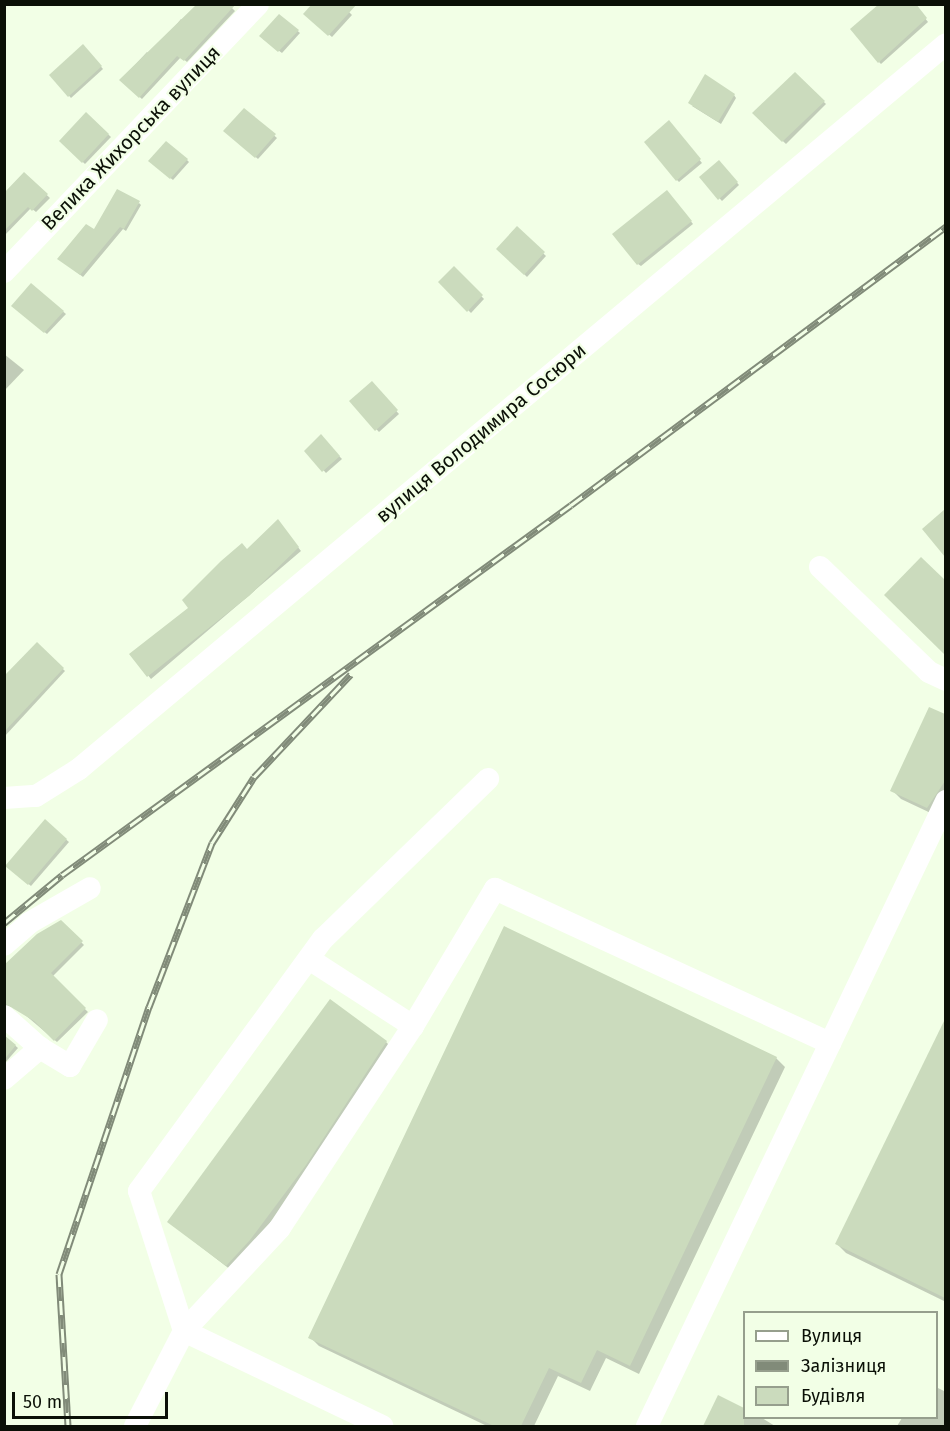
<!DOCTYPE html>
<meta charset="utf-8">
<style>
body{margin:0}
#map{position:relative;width:950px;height:1431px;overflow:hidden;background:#f2ffe6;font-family:"Fira Sans",sans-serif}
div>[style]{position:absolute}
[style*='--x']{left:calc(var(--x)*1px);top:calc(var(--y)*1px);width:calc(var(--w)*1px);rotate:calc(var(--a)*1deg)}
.shadow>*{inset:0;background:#0003}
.building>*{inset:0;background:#cbdbbd}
.minor>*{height:22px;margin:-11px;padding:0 11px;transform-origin:11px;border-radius:11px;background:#fff}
.rail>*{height:7px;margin-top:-3.5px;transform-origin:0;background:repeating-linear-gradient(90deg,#f2ffe6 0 14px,#818b79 0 28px);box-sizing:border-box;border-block:2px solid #818b79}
span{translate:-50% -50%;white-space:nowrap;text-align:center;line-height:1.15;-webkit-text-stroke:4.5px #f2ffe6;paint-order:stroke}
.street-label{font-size:20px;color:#0b1007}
.frame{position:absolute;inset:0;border:6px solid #0b1007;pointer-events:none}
.legend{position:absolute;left:743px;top:1311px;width:195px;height:108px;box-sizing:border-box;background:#f2ffe6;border:2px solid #969f8d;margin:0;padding:8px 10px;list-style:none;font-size:18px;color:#0b1007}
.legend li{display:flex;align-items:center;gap:12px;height:30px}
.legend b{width:30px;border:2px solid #969f8d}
.scale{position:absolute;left:12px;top:1392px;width:156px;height:27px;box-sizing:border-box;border:3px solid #0b1007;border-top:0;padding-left:8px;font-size:18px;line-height:21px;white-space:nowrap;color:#0b1007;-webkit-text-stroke:4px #f2ffe6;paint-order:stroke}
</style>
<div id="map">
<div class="shadow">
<div style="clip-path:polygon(228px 4px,235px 11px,187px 62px,181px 57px,142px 99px,121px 80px,147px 52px,151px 56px,181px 19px,185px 22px)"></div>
<div style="clip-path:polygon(341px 4px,352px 15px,332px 37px,305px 14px)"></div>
<div style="clip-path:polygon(914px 4px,928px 22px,881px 64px,879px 62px)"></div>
<div style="clip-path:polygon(280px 16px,300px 33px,282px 53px,263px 39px)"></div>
<div style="clip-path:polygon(83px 46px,103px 69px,71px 98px,51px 75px)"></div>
<div style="clip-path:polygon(795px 74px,826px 104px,786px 144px,754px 114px)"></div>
<div style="clip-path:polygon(734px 95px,736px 98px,721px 124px,692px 106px)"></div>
<div style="clip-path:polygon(244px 110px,277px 138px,258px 159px,225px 131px)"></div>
<div style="clip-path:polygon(86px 114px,111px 137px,85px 164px,61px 141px)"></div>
<div style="clip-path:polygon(671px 125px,702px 163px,679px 182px,677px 180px)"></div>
<div style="clip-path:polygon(187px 160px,189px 162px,173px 180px,152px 163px)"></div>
<div style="clip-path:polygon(719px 162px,739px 185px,722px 201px,701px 178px)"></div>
<div style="clip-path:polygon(24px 174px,50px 198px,36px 212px,31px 208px,4px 236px,4px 195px)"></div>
<div style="clip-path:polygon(669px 195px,693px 224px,641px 266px,638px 264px)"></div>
<div style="clip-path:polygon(139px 203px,141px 205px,126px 231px,123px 229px,83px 277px,62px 261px,94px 231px)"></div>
<div style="clip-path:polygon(517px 228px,546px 256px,527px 277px,499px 249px)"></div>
<div style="clip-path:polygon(454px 268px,484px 299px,471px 313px,440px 282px)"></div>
<div style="clip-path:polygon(31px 285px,66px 314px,47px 334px,15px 308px)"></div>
<div style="clip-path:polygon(4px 354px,24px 370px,4px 391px)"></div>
<div style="clip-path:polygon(371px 383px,399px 414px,379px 432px,351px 402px)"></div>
<div style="clip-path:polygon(321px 437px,342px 459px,326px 473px,306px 451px)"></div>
<div style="clip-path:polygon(946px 511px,946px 554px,924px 529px)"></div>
<div style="clip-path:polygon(280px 524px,301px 551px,151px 679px,131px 654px,190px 608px)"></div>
<div style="clip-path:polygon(921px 559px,946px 582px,946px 653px,886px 595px)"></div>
<div style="clip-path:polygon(37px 644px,65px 671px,4px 737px,4px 678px)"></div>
<div style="clip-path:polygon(930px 709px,946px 716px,946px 805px,937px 816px,901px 799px,892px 790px)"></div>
<div style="clip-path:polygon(45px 822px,69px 842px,31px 886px,7px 866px)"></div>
<div style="clip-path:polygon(61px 922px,84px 945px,52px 977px,88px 1012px,57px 1042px,17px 1008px,4px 1005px,4px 968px)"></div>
<div style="clip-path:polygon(946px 1022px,946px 1302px,846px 1253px,837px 1244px)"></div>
<div style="clip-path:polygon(4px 1036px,18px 1048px,4px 1064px)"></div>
<div style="clip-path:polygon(386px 1042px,395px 1051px,236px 1274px,169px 1222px)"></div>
<div style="clip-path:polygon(776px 1058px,785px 1067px,639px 1374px,606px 1358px,590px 1391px,558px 1376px,534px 1426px,487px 1426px,319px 1346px,310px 1337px)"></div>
<div style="clip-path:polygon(936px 1387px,946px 1392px,946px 1426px,897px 1426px,902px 1418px,936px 1418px)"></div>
<div style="clip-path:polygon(719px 1397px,744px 1409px,744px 1418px,762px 1418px,775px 1426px,705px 1426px)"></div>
</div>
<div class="building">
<div style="clip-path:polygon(197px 4px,236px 4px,184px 61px,177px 56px,139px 98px,119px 80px)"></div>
<div style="clip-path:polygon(312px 4px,357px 4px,328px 36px,303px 14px)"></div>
<div style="clip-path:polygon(879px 4px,916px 4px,927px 18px,878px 63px,850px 29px)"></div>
<div style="clip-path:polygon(279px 14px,299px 30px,278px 52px,259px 36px)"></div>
<div style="clip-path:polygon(83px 44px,102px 66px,68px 97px,49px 75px)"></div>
<div style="clip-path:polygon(795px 72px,825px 101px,782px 142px,752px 113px)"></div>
<div style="clip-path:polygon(705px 74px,735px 94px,718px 122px,688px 103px)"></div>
<div style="clip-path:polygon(244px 108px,276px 134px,255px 158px,223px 131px)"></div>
<div style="clip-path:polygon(86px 112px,109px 134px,82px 163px,59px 141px)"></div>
<div style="clip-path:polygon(669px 120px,701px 159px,676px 181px,644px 142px)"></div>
<div style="clip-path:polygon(166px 141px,188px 159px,170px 179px,148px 161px)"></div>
<div style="clip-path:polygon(719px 160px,738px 182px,718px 200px,699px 177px)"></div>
<div style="clip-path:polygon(24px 172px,48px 194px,32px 211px,28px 207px,4px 231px,4px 193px)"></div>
<div style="clip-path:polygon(117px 189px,140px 201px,124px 229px,120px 227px,80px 275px,57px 259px,86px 224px,94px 229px)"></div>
<div style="clip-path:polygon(667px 190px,692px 221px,637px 265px,612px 234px)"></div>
<div style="clip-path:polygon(517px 226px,545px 252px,524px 275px,496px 249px)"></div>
<div style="clip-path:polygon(454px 266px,483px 295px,467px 312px,438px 282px)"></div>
<div style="clip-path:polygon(31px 283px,64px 311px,44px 333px,11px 306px)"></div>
<div style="clip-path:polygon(372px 381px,398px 410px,375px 431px,349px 401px)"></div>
<div style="clip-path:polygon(321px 434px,340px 456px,322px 472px,304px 451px)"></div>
<div style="clip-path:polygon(945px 509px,945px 557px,922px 529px)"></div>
<div style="clip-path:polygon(278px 519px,299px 547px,249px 596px,147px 677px,129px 654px,188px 608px,182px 600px,221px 561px,242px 543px,247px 549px)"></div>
<div style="clip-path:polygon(921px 557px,945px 580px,945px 655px,884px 595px)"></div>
<div style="clip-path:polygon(37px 642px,64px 668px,4px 732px,4px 676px)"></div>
<div style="clip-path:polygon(929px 707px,945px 714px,945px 781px,927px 808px,890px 791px)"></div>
<div style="clip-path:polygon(45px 819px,67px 839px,28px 885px,5px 866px)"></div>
<div style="clip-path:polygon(61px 920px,83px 941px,51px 973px,86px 1008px,54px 1041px,34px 1021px,4px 1003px,4px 965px,37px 934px)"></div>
<div style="clip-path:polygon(504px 926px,777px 1057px,630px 1366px,597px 1350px,581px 1383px,549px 1368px,521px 1426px,494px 1426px,308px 1338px)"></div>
<div style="clip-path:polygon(330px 999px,387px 1041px,306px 1165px,250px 1240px,226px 1266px,167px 1222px)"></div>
<div style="clip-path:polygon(945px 1019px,945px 1298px,835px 1244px)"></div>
<div style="clip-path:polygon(4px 1035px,16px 1045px,4px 1060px)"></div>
<div style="clip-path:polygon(718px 1395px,744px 1408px,744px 1426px,703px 1426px)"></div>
</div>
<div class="minor">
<div style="--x:4;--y:272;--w:369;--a:-46.5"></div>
<div style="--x:820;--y:567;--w:151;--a:43.9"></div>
<div style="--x:929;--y:672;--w:19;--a:25"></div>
<div style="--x:4;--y:798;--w:32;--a:-4"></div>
<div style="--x:36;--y:796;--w:51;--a:-32.1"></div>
<div style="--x:79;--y:769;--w:1130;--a:-39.9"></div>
<div style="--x:4;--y:945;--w:33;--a:-41"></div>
<div style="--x:29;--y:923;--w:70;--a:-29.8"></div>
<div style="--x:309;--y:959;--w:124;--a:32.8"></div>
<div style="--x:413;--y:1026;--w:160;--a:-59.1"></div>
<div style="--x:495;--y:889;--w:369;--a:24.7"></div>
<div style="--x:4;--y:1016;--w:48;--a:41.6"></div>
<div style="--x:40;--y:1048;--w:35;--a:31"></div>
<div style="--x:70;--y:1066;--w:53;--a:-59.6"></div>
<div style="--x:413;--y:1026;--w:242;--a:123.4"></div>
<div style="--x:280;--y:1228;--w:141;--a:133"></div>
<div style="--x:184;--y:1331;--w:147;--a:-107.8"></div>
<div style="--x:139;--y:1191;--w:312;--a:-53.9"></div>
<div style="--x:323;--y:939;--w:230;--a:-44.1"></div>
<div style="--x:4;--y:1079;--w:48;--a:-40.7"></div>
<div style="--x:135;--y:1426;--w:107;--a:-62.7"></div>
<div style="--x:184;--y:1331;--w:220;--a:25.6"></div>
<div style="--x:647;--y:1426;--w:693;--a:-64.43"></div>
</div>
<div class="rail">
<div style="--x:4;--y:923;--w:75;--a:-39.6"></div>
<div style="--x:62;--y:875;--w:629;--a:-36.01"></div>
<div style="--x:571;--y:505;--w:467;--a:-36.6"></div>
<div style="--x:68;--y:1426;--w:152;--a:-93.4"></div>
<div style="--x:59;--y:1274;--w:282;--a:-71.4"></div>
<div style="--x:149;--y:1007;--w:176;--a:-69"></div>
<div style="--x:212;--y:843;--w:78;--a:-57.5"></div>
<div style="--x:254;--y:777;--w:141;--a:-46.7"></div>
</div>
<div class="street-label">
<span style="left:131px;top:138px;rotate:-46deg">Велика Жихорська вулиця</span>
<span style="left:481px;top:433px;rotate:-40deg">вулиця Володимира Сосюри</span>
</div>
<div class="frame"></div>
<ul class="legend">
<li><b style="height:8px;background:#fff"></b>Вулиця</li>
<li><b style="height:8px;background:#818b79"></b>Залізниця</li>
<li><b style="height:16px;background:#cbdbbd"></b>Будівля</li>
</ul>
<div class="scale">50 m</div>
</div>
